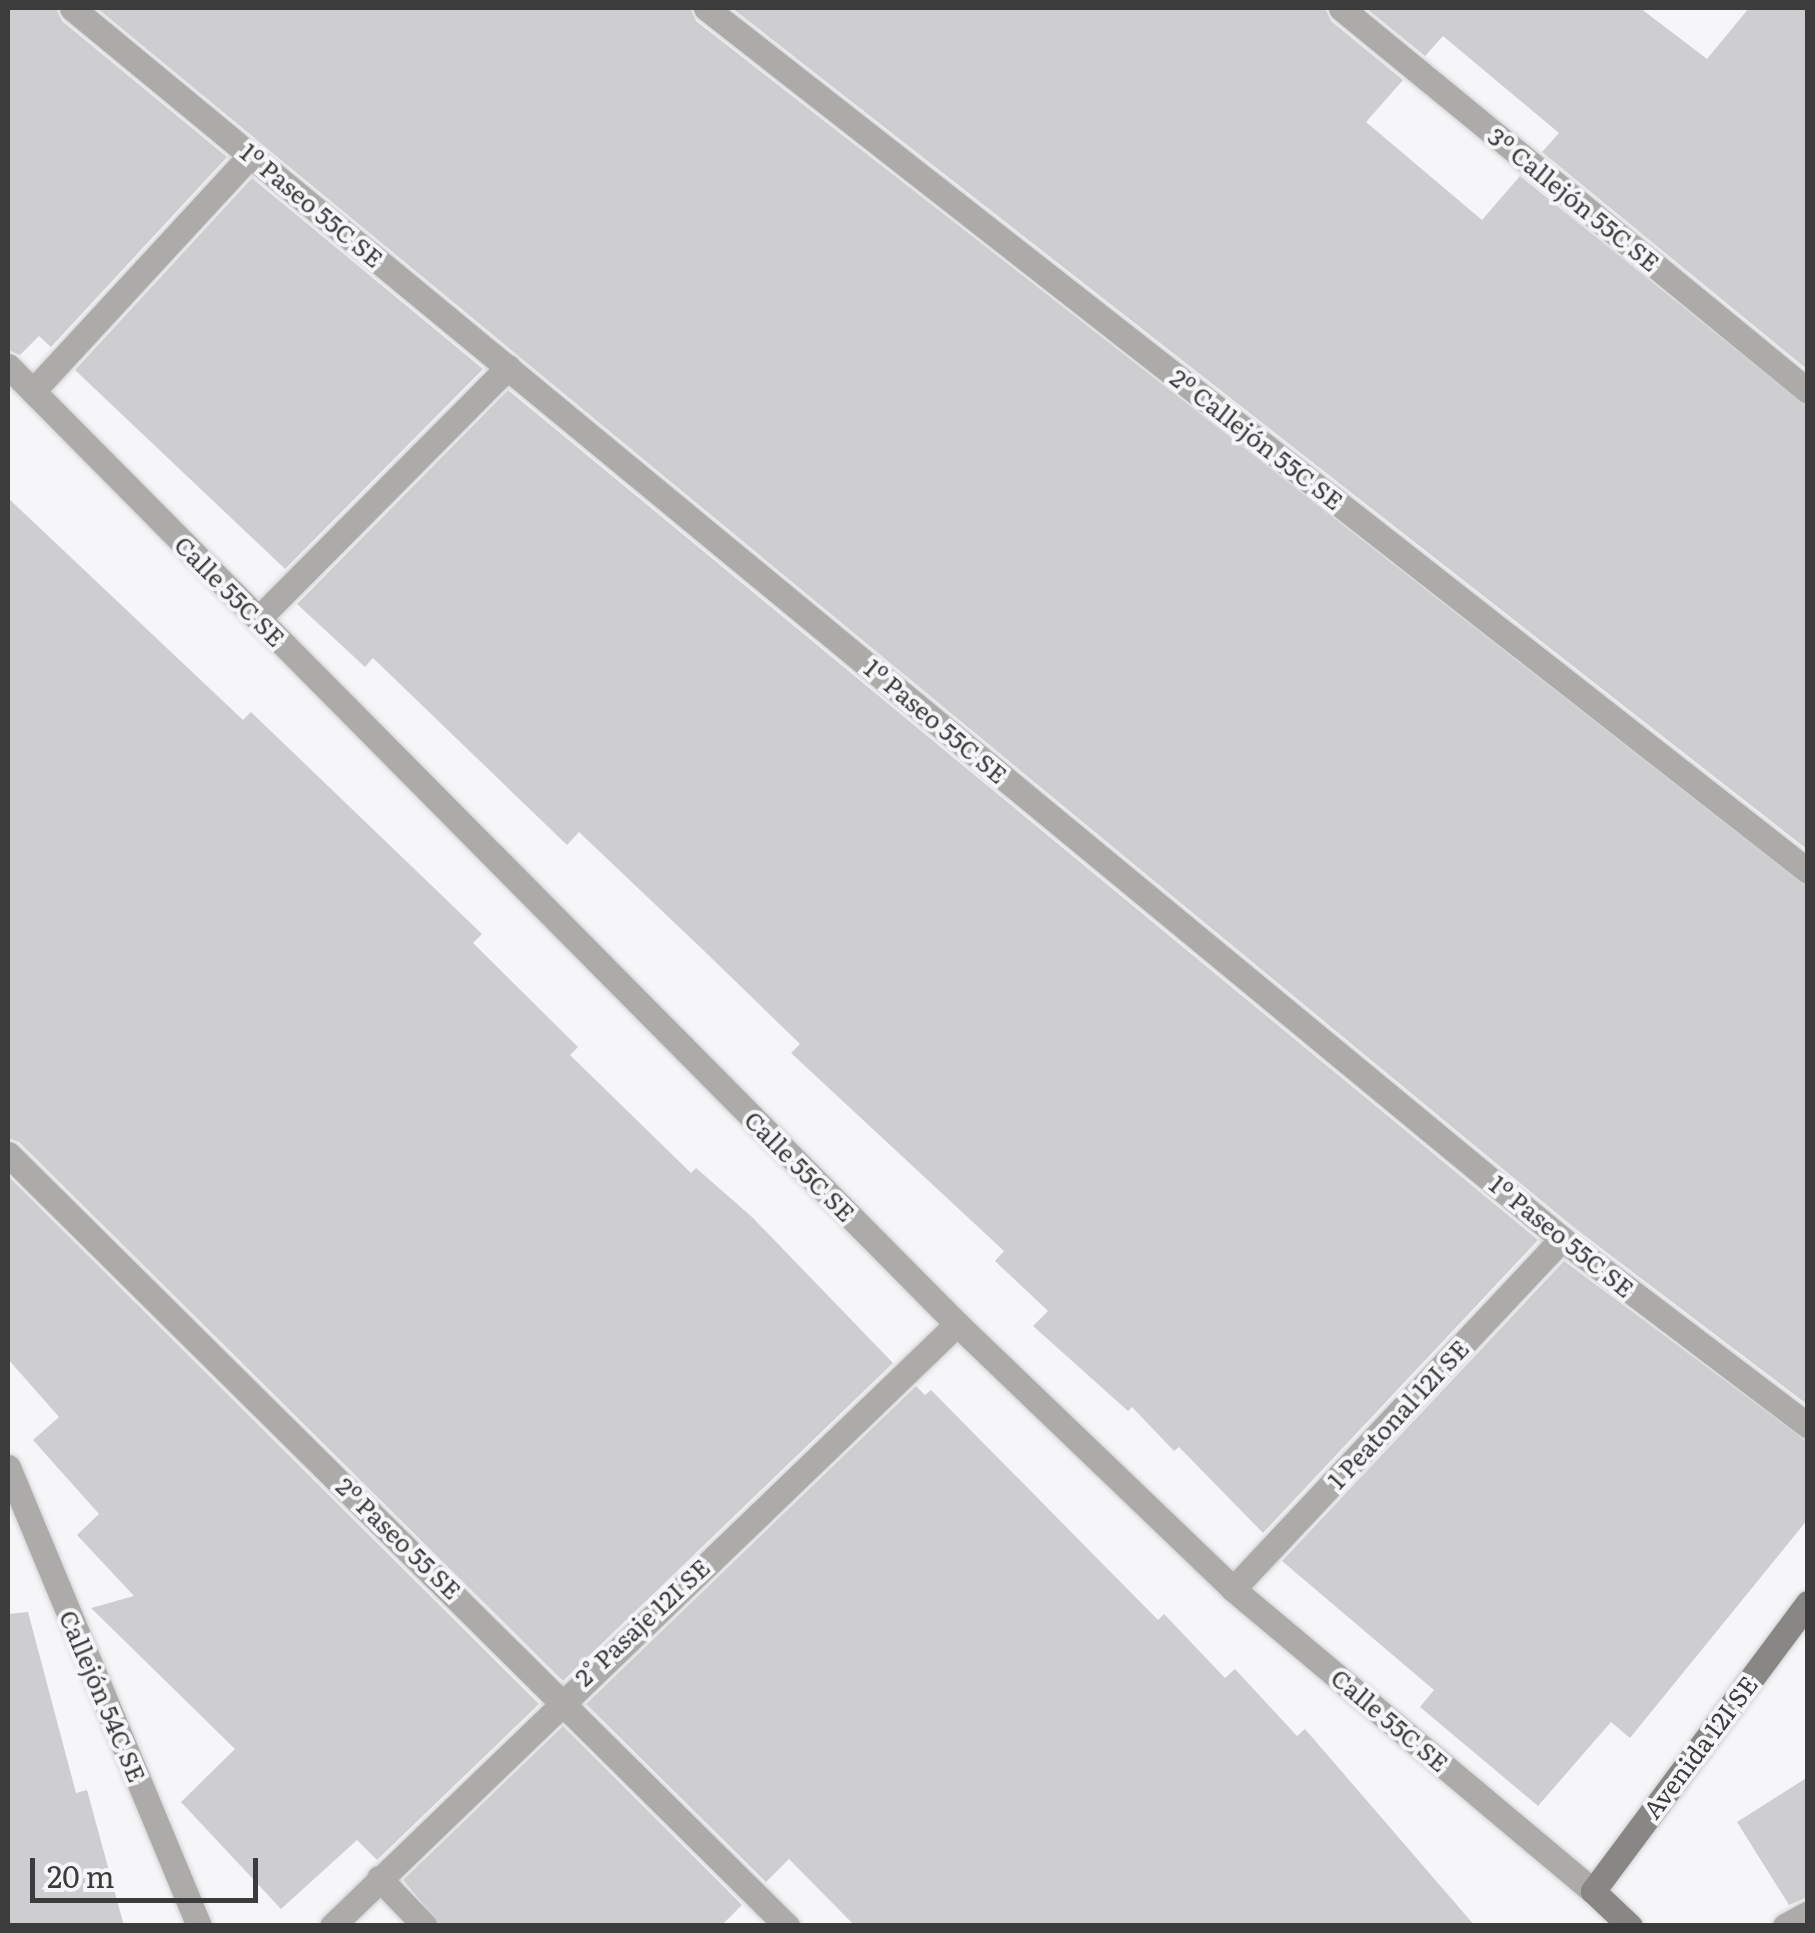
<!DOCTYPE html>
<meta charset="utf-8">
<style>
body{margin:0}
#map{position:relative;width:1815px;height:1933px;overflow:hidden;background:#f6f6f9;font-family:Literata,serif}
div>[style]{position:absolute}
[style*='--x']{left:calc(var(--x)*1px);top:calc(var(--y)*1px);width:calc(var(--w)*1px);rotate:calc(var(--a)*1deg)}
.building>*{inset:0;background:#ceced1}
.roads{filter:drop-shadow(0 0 2px #d1d1d3) drop-shadow(0 0 2px #d1d1d3)}
.lane>*{height:25px;margin:-12.5px;padding:0 12.5px;transform-origin:12.5px;border-radius:12.5px;background:#acabaa}
.street>*{height:25px;margin:-12.5px;padding:0 12.5px;transform-origin:12.5px;border-radius:12.5px;background:#acabaa}
.secondary>*{height:25px;margin:-12.5px;padding:0 12.5px;transform-origin:12.5px;border-radius:12.5px;background:#888786}
span{translate:-50% -50%;white-space:nowrap;text-align:center;line-height:1.15;-webkit-text-stroke:8px #f6f6f9;paint-order:stroke}
.street-label{font-size:25px;color:#3c3c3d}
.frame{position:absolute;inset:0;border:10px solid #3c3c3d;pointer-events:none}
.scale{position:absolute;left:30px;top:1858px;width:228px;height:45px;box-sizing:border-box;border:5px solid #3c3c3d;border-top:0;padding-left:12px;font-size:30px;line-height:35px;white-space:nowrap;color:#3c3c3d;-webkit-text-stroke:8px #f6f6f9;paint-order:stroke}
</style>
<div id="map">
<div class="building">
<div style="clip-path:polygon(8px 8px,56px 8px,62px 21px,227px 157px,51px 347px,39px 336px,20px 355px,8px 350px)"></div>
<div style="clip-path:polygon(97px 8px,690px 8px,696px 21px,1808px 887px,1808px 1405px,1572px 1226px)"></div>
<div style="clip-path:polygon(732px 8px,1325px 8px,1331px 21px,1403px 80px,1366px 122px,1482px 220px,1520px 176px,1808px 407px,1808px 850px)"></div>
<div style="clip-path:polygon(1366px 8px,1640px 8px,1707px 59px,1749px 8px,1808px 8px,1808px 370px,1542px 152px,1559px 133px,1443px 36px,1425px 56px)"></div>
<div style="clip-path:polygon(252px 178px,483px 369px,285px 569px,75px 370px)"></div>
<div style="clip-path:polygon(508px 390px,1538px 1240px,1263px 1533px,1179px 1447px,1174px 1451px,1132px 1407px,1128px 1411px,1033px 1326px,1048px 1311px,995px 1261px,1004px 1251px,791px 1053px,800px 1044px,700px 947px,579px 832px,567px 845px,373px 658px,365px 667px,297px 604px)"></div>
<div style="clip-path:polygon(8px 498px,243px 720px,251px 712px,482px 934px,473px 943px,578px 1047px,570px 1055px,691px 1173px,696px 1168px,752px 1217px,893px 1363px,563px 1681px,19px 1142px,8px 1138px)"></div>
<div style="clip-path:polygon(8px 1176px,539px 1704px,377px 1860px,357px 1840px,281px 1909px,181px 1802px,235px 1749px,91px 1608px,134px 1596px,77px 1535px,99px 1514px,33px 1440px,59px 1417px,8px 1359px)"></div>
<div style="clip-path:polygon(1564px 1261px,1808px 1442px,1808px 1519px,1630px 1738px,1611px 1722px,1538px 1806px,1420px 1707px,1434px 1690px,1282px 1561px)"></div>
<div style="clip-path:polygon(916px 1386px,925px 1395px,931px 1390px,1158px 1620px,1164px 1614px,1225px 1678px,1235px 1669px,1297px 1736px,1305px 1729px,1475px 1926px,855px 1926px,789px 1859px,766px 1882px,586px 1704px)"></div>
<div style="clip-path:polygon(28px 1612px,76px 1793px,87px 1790px,124px 1926px,8px 1926px,8px 1614px)"></div>
<div style="clip-path:polygon(563px 1726px,742px 1905px,721px 1926px,441px 1926px,403px 1880px)"></div>
<div style="clip-path:polygon(1808px 1777px,1808px 1897px,1789px 1905px,1737px 1822px)"></div>
</div>
<div class="roads">
<div class="lane">
<div style="--x:379;--y:1878;--w:66;--a:46.2"></div>
</div>
<div class="street">
<div style="--x:72;--y:8;--w:1933;--a:39.56"></div>
<div style="--x:1562;--y:1239;--w:309;--a:37.2"></div>
<div style="--x:706;--y:8;--w:1400;--a:38.07"></div>
<div style="--x:1341;--y:8;--w:604;--a:39.36"></div>
<div style="--x:8;--y:366;--w:1348;--a:45.27"></div>
<div style="--x:957;--y:1324;--w:383;--a:43.8"></div>
<div style="--x:1233;--y:1589;--w:470;--a:40"></div>
<div style="--x:33;--y:391;--w:321;--a:-47.3"></div>
<div style="--x:258;--y:619;--w:355;--a:-45.2"></div>
<div style="--x:8;--y:1154;--w:1097;--a:44.74"></div>
<div style="--x:8;--y:1467;--w:497;--a:67.4"></div>
<div style="--x:1233;--y:1589;--w:480;--a:-46.8"></div>
<div style="--x:332;--y:1926;--w:868;--a:-43.93"></div>
<div style="--x:1785;--y:1926;--w:26;--a:-29"></div>
</div>
<div class="secondary">
<div style="--x:1630;--y:1926;--w:51;--a:-136.6"></div>
<div style="--x:1593;--y:1891;--w:359;--a:-53.3"></div>
</div>
</div>
<div class="street-label">
<span style="left:1574px;top:199px;rotate:39deg">3º Callejón 55C SE</span>
<span style="left:312px;top:205px;rotate:40deg">1º Paseo 55C SE</span>
<span style="left:1257px;top:439px;rotate:38deg">2º Callejón 55C SE</span>
<span style="left:230px;top:591px;rotate:45deg">Calle 55C SE</span>
<span style="left:936px;top:721px;rotate:40deg">1º Paseo 55C SE</span>
<span style="left:800px;top:1166px;rotate:45deg">Calle 55C SE</span>
<span style="left:1562px;top:1236px;rotate:39deg">1º Paseo 55C SE</span>
<span style="left:1398px;top:1414px;rotate:-47deg">1 Peatonal 12I SE</span>
<span style="left:399px;top:1538px;rotate:44deg">2º Paseo 55 SE</span>
<span style="left:642px;top:1622px;rotate:-43deg">2° Pasaje 12I SE</span>
<span style="left:103px;top:1696px;rotate:67deg">Callejón 54C SE</span>
<span style="left:1390px;top:1720px;rotate:40deg">Calle 55C SE</span>
<span style="left:1700px;top:1747px;rotate:-53deg">Avenida 12I SE</span>
</div>
<div class="frame"></div>
<div class="scale">20 m</div>
</div>
